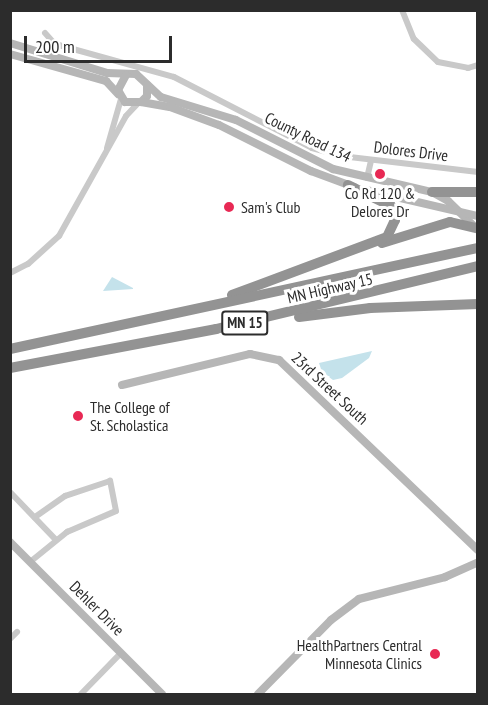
<!DOCTYPE html>
<style>
body{margin:0}
#map{position:relative;width:488px;height:705px;overflow:hidden;background:#fff;font-family:"PT Sans Narrow",sans-serif}
div>[style]{position:absolute}
[style*='--x']{left:calc(var(--x)*1px);top:calc(var(--y)*1px);width:calc(var(--w)*1px);rotate:calc(var(--a)*1deg)}
.water>*{inset:0;background:#c4e2eb}
.street>*{height:6px;margin:-3px;padding:0 3px;transform-origin:3px;border-radius:3px;background:#c9c9c9}
.secondary>*{height:8px;margin:-4px;padding:0 4px;transform-origin:4px;border-radius:4px;background:#b6b6b6}
.highway>*{height:10px;margin:-5px;padding:0 5px;transform-origin:5px;border-radius:5px;background:#939393}
.dots>*{width:16px;height:16px;translate:-50% -50%;box-sizing:border-box;border:3px solid #fff;border-radius:50%}
span{translate:-50% -50%;white-space:nowrap;text-align:center;line-height:1.15;-webkit-text-stroke:6px #fff;paint-order:stroke}
.shield-label span{padding:2px 4px;background:#fff;border:2px solid;border-radius:4px;-webkit-text-stroke-width:0}
.shield-label{font-size:15px;color:#2c2c2c;font-weight:700}
.street-label{font-size:16px;color:#2c2c2c}
.poi-label{font-size:16px;color:#2c2c2c}
.left{translate:0 -50%;text-align:left}
.right{translate:-100% -50%;text-align:right}
.frame{position:absolute;inset:0;border:12px solid #2c2c2c;pointer-events:none}
.scale{position:absolute;left:24px;top:36px;width:148px;height:27px;box-sizing:border-box;border:3px solid #2c2c2c;border-top:0;padding-left:8px;font-size:18px;line-height:21px;white-space:nowrap;color:#2c2c2c;-webkit-text-stroke:4px #fff;paint-order:stroke}
</style>
<div id="map">
<div class="water">
<div style="clip-path:polygon(112px 277px,133px 288px,133px 289px,103px 291px)"></div>
<div style="clip-path:polygon(372px 351px,369px 358px,342px 378px,333px 380px,322px 372px,319px 363px)"></div>
</div>
<div class="street">
<div style="--x:402;--y:10;--w:31;--a:68"></div>
<div style="--x:414;--y:39;--w:33;--a:44"></div>
<div style="--x:438;--y:62;--w:31;--a:11"></div>
<div style="--x:468;--y:68;--w:10;--a:-17"></div>
<div style="--x:45;--y:33;--w:15;--a:48"></div>
<div style="--x:55;--y:44;--w:123;--a:15.5"></div>
<div style="--x:174;--y:77;--w:155;--a:27.2"></div>
<div style="--x:312;--y:148;--w:30;--a:15"></div>
<div style="--x:341;--y:156;--w:138;--a:6.7"></div>
<div style="--x:107;--y:148;--w:51;--a:-74.1"></div>
<div style="--x:367;--y:178;--w:18;--a:-77"></div>
<div style="--x:10;--y:273;--w:20;--a:-27"></div>
<div style="--x:28;--y:264;--w:42;--a:-42.1"></div>
<div style="--x:59;--y:236;--w:137;--a:-60.8"></div>
<div style="--x:126;--y:116;--w:18;--a:-47"></div>
<div style="--x:10;--y:492;--w:65;--a:46.2"></div>
<div style="--x:30;--y:562;--w:48;--a:-39"></div>
<div style="--x:67;--y:532;--w:53;--a:-23.2"></div>
<div style="--x:116;--y:511;--w:31;--a:-101"></div>
<div style="--x:110;--y:481;--w:47;--a:161.6"></div>
<div style="--x:65;--y:496;--w:37;--a:145"></div>
<div style="--x:10;--y:639;--w:10;--a:-45"></div>
<div style="--x:81;--y:694;--w:57;--a:-45.7"></div>
</div>
<div class="secondary">
<div style="--x:10;--y:43;--w:102;--a:17.2"></div>
<div style="--x:107;--y:73;--w:29;--a:2"></div>
<div style="--x:136;--y:74;--w:34;--a:43"></div>
<div style="--x:161;--y:97;--w:78;--a:17"></div>
<div style="--x:236;--y:120;--w:109;--a:26.8"></div>
<div style="--x:333;--y:169;--w:102;--a:13.1"></div>
<div style="--x:432;--y:192;--w:18;--a:29"></div>
<div style="--x:448;--y:201;--w:39;--a:44"></div>
<div style="--x:10;--y:54;--w:100;--a:15.7"></div>
<div style="--x:106;--y:81;--w:18;--a:47"></div>
<div style="--x:126;--y:75;--w:17;--a:118"></div>
<div style="--x:118;--y:90;--w:14;--a:60"></div>
<div style="--x:125;--y:102;--w:16;--a:0"></div>
<div style="--x:141;--y:102;--w:8;--a:-45"></div>
<div style="--x:147;--y:96;--w:11;--a:-90"></div>
<div style="--x:141;--y:102;--w:29;--a:10"></div>
<div style="--x:170;--y:107;--w:52;--a:20.2"></div>
<div style="--x:219;--y:125;--w:103;--a:26.6"></div>
<div style="--x:311;--y:171;--w:46;--a:20.4"></div>
<div style="--x:366;--y:190;--w:115;--a:13.1"></div>
<div style="--x:122;--y:385;--w:132;--a:-13.6"></div>
<div style="--x:250;--y:354;--w:30;--a:12"></div>
<div style="--x:279;--y:360;--w:275;--a:43.7"></div>
<div style="--x:10;--y:542;--w:215;--a:45"></div>
<div style="--x:258;--y:694;--w:104;--a:-45.4"></div>
<div style="--x:331;--y:620;--w:35;--a:-37"></div>
<div style="--x:359;--y:599;--w:89;--a:-14.3"></div>
<div style="--x:445;--y:577;--w:36;--a:-24"></div>
</div>
<div class="highway">
<div style="--x:432;--y:192;--w:46;--a:0"></div>
<div style="--x:382;--y:243;--w:71;--a:-17.2"></div>
<div style="--x:450;--y:222;--w:28;--a:13"></div>
<div style="--x:232;--y:295;--w:165;--a:-20.5"></div>
<div style="--x:387;--y:237;--w:19;--a:-65"></div>
<div style="--x:395;--y:220;--w:15;--a:-106"></div>
<div style="--x:391;--y:206;--w:48;--a:-154"></div>
<div style="--x:299;--y:317;--w:72;--a:-7.2"></div>
<div style="--x:370;--y:308;--w:108;--a:-2.1"></div>
<div style="--x:10;--y:349;--w:479;--a:-12.2"></div>
<div style="--x:10;--y:368;--w:210;--a:-10.7"></div>
<div style="--x:216;--y:329;--w:269;--a:-13.5"></div>
</div>
<div class="dots">
<div style="left:380px;top:174px;background:#e82954"></div>
<div style="left:229px;top:207px;background:#e82954"></div>
<div style="left:78px;top:416px;background:#e82954"></div>
<div style="left:435px;top:654px;background:#e82954"></div>
</div>
<div class="shield-label">
<span style="left:245px;top:323px">MN 15</span>
</div>
<div class="street-label">
<span style="left:308px;top:137px;rotate:26deg">County Road 134</span>
<span style="left:411px;top:151px;rotate:7deg">Dolores Drive</span>
<span style="left:330px;top:288px;rotate:-13deg">MN Highway 15</span>
<span style="left:330px;top:388px;rotate:43deg">23rd Street South</span>
<span style="left:97px;top:608px;rotate:45deg">Dehler Drive</span>
</div>
<div class="poi-label">
<span style="left:380px;top:202px">Co Rd 120 &amp;<br>Delores Dr</span>
<span class="left" style="left:241px;top:207px">Sam's Club</span>
<span class="left" style="left:90px;top:416px">The College of<br>St. Scholastica</span>
<span class="right" style="left:422px;top:654px">HealthPartners Central<br>Minnesota Clinics</span>
</div>
<div class="frame"></div>
<div class="scale">200 m</div>
</div>
